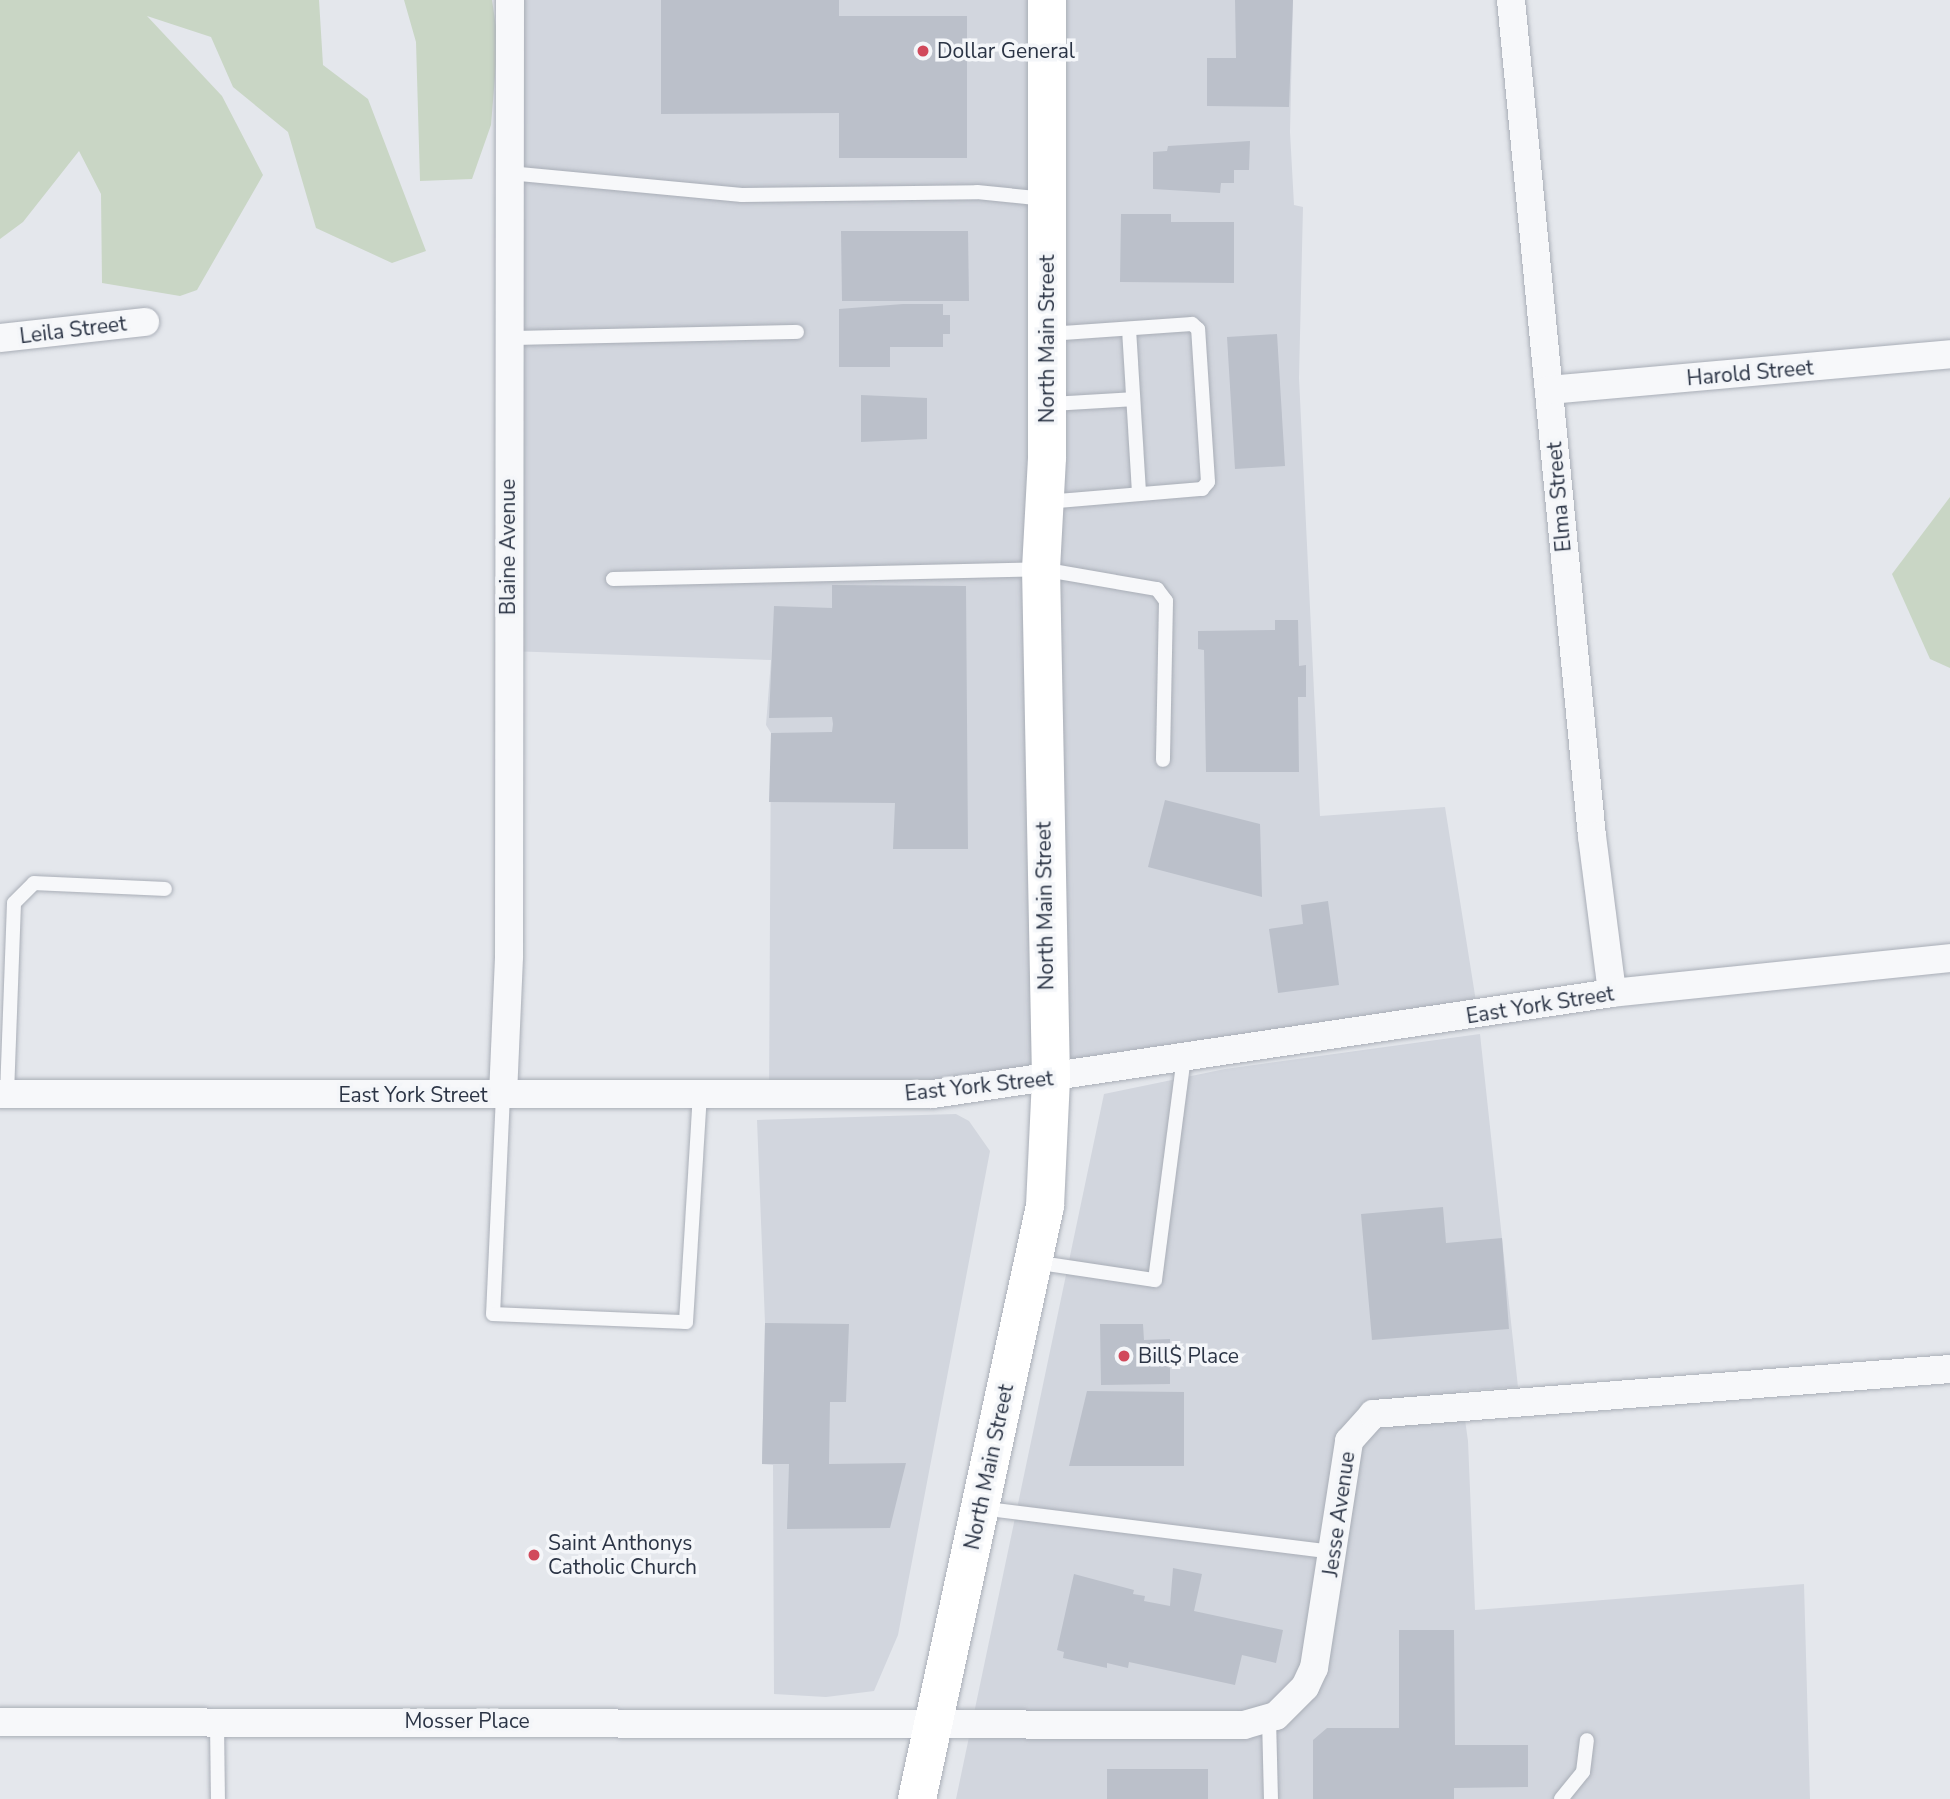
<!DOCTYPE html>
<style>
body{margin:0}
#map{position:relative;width:1950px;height:1799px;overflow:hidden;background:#e4e7ec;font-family:"Nunito Sans",sans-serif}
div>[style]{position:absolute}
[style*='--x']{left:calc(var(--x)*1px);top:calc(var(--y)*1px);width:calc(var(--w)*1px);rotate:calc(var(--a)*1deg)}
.built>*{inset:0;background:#d2d6de}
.green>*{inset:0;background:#c9d6c5}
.building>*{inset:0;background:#bbc0ca}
.roads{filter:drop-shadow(0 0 2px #a9aeb7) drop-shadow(0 0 2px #a9aeb7)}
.service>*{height:14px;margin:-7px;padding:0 7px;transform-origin:7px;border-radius:7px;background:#f7f8fa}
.minor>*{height:28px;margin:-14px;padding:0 14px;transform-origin:14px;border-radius:14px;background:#f7f8fa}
.primary>*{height:38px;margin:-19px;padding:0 19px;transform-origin:19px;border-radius:19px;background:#fff}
.dots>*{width:19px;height:19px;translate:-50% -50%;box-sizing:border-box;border:4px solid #f4f6f9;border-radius:50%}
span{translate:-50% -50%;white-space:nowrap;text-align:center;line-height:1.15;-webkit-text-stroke:7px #f4f6f9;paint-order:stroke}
.poi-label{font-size:21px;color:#2b3445}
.left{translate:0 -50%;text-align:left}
.street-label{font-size:21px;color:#2b3445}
</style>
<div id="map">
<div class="built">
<div style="clip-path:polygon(510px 0,1293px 0,1290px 132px,1294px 205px,1303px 207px,1299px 378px,1320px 816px,1445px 807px,1478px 1014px,1184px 1057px,769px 1096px,771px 733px,766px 725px,771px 660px,508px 651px)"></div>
<div style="clip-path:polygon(1480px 1034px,1518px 1387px,1461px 1391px,1468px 1441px,1475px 1610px,1804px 1584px,1810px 1799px,956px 1799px,1104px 1094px,1225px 1069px)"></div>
<div style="clip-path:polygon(956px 1114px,969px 1121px,990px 1151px,898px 1635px,874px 1691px,826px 1697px,774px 1694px,773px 1465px,762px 1464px,765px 1323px,757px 1120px)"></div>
</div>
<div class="green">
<div style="clip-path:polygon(0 0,319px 0,323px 65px,368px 99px,426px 251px,392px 263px,316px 228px,288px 132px,233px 87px,211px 37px,147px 16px,222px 96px,263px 175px,197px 290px,180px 296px,102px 283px,101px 194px,79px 151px,23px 222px,0 239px)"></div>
<div style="clip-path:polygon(404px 0,492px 0,498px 40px,491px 125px,472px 179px,420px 181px,416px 42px)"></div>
<div style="clip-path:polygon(1950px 497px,1950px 668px,1930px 659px,1892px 574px)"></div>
</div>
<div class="building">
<div style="clip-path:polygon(661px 0,839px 0,839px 16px,967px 16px,967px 158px,839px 158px,839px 113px,661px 114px)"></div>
<div style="clip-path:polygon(1235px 0,1293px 0,1289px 107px,1207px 106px,1207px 58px,1236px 58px)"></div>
<div style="clip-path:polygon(1250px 141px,1249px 170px,1234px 170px,1234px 183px,1221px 183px,1220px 193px,1153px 189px,1153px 152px,1167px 151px,1168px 146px)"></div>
<div style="clip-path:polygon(1121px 214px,1171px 214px,1171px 222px,1234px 222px,1234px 283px,1120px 282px)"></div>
<div style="clip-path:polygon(841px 231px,968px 231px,969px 301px,842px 301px)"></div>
<div style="clip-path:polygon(903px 304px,943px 304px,943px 315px,950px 315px,950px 334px,943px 334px,943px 347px,890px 347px,890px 367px,839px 367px,839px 309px)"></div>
<div style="clip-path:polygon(1277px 334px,1285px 466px,1235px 469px,1227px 337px)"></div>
<div style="clip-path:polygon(861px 395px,927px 398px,927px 439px,861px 442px)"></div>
<div style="clip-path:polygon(832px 585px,966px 586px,968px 849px,893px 849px,895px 803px,769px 802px,771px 733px,832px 732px,833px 724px,832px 717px,769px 718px,774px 606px,832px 608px)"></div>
<div style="clip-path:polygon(1275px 620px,1298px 620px,1299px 666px,1306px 665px,1306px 697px,1298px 697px,1299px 772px,1206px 772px,1204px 650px,1198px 649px,1198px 631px,1275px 630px)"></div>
<div style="clip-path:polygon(1165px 800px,1260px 824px,1262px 897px,1148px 867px)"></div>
<div style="clip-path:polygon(1328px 901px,1339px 985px,1278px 993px,1269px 929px,1303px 924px,1301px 905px)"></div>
<div style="clip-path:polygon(1443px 1207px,1446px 1243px,1502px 1238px,1509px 1329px,1372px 1340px,1361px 1214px)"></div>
<div style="clip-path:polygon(765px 1323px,849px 1324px,846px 1402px,830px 1402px,829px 1464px,906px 1463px,890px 1528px,787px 1529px,789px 1464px,762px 1464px)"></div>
<div style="clip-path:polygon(1100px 1324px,1143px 1324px,1144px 1340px,1170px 1339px,1170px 1384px,1101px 1385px)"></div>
<div style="clip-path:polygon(1087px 1391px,1184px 1392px,1184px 1466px,1069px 1466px)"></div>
<div style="clip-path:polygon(1173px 1568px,1202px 1574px,1194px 1611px,1283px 1630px,1276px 1663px,1242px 1655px,1235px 1685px,1129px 1662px,1128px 1668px,1107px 1663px,1107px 1668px,1063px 1658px,1064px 1652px,1057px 1650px,1074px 1574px,1134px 1590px,1133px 1594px,1145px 1596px,1144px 1601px,1170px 1606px)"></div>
<div style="clip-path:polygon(1399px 1630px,1454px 1630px,1455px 1745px,1528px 1745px,1528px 1787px,1454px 1788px,1454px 1799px,1313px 1799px,1313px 1740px,1327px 1728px,1399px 1728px)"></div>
<div style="clip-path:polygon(1107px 1769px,1208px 1769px,1208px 1799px,1107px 1799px)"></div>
</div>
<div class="roads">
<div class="service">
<div style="--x:509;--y:173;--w:234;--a:5.4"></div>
<div style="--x:742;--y:195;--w:235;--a:-0.7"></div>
<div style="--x:977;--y:192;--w:69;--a:5.8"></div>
<div style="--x:1129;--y:329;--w:165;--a:86.5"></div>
<div style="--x:509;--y:338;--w:288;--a:-1.2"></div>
<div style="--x:1050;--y:404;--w:83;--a:-3.4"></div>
<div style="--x:1046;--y:502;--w:157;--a:-4.8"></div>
<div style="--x:1202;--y:489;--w:9;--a:-49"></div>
<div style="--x:1208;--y:482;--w:153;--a:-93.7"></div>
<div style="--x:1198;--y:329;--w:8;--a:-140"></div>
<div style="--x:1192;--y:324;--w:144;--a:176"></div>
<div style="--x:613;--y:579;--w:428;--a:-1.3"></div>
<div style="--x:1041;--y:569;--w:118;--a:9.8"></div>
<div style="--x:1157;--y:589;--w:15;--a:53"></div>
<div style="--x:1166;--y:601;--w:159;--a:91.1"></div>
<div style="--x:7;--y:1094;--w:191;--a:-87.9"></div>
<div style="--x:14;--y:903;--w:28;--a:-45"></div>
<div style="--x:34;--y:883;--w:131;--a:2.6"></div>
<div style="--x:503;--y:1095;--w:219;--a:92.6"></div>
<div style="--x:493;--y:1314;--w:193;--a:2.4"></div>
<div style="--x:686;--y:1322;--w:227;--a:-86.5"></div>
<div style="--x:1034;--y:1262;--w:122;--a:8.5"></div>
<div style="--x:1155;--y:1280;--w:225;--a:-82.6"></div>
<div style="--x:980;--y:1508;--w:356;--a:7.1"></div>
<div style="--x:1269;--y:1718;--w:81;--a:88.6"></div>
<div style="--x:217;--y:1722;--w:77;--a:89.3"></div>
<div style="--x:1561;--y:1799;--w:35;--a:-51"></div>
<div style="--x:1583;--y:1772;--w:32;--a:-83"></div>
</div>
<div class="minor">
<div style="--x:1511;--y:0;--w:840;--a:84.47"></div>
<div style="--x:1592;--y:836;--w:158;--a:82.7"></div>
<div style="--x:0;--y:338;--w:146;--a:-6.3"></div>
<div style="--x:1549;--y:390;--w:403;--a:-5.1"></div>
<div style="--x:0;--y:1094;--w:933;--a:0"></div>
<div style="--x:933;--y:1094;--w:686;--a:-8.46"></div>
<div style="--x:1612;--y:993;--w:340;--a:-5.9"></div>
<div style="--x:503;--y:1095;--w:139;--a:-87.5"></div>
<div style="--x:509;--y:956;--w:956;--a:-89.94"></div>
<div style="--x:0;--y:1722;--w:1244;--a:0.14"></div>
<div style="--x:1244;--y:1725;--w:33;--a:-16"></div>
<div style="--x:1276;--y:1716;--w:41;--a:-45"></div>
<div style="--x:1305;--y:1687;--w:21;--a:-65"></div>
<div style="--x:1314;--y:1668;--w:230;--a:-81.2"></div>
<div style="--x:1349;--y:1441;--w:36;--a:-48"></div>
<div style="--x:1373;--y:1414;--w:579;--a:-4.46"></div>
</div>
<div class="primary">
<div style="--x:917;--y:1799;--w:607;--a:-77.82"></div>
<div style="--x:1045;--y:1206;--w:127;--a:-87.3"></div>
<div style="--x:1051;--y:1079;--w:510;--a:-91.12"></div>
<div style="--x:1041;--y:569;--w:112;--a:-86.9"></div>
<div style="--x:1047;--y:457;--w:457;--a:-90"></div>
</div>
</div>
<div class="dots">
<div style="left:923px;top:51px;background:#d1495b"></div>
<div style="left:1124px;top:1356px;background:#d1495b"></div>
<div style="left:534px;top:1555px;background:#d1495b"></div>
</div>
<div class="poi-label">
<span class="left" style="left:937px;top:51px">Dollar General</span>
<span class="left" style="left:1138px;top:1356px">Bill$ Place</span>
<span class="left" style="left:548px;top:1555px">Saint Anthonys<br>Catholic Church</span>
</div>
<div class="street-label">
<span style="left:73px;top:330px;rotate:-7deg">Leila Street</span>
<span style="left:1047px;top:339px;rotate:-90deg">North Main Street</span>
<span style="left:1750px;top:373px;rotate:-5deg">Harold Street</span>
<span style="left:1559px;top:497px;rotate:-95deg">Elma Street</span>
<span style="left:508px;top:547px;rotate:-90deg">Blaine Avenue</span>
<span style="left:1045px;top:906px;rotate:-91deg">North Main Street</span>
<span style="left:1540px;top:1005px;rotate:-9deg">East York Street</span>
<span style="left:979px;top:1086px;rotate:-6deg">East York Street</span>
<span style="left:413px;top:1095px">East York Street</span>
<span style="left:989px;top:1467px;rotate:-78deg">North Main Street</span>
<span style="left:1339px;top:1514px;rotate:-82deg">Jesse Avenue</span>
<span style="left:467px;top:1721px">Mosser Place</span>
</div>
</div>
